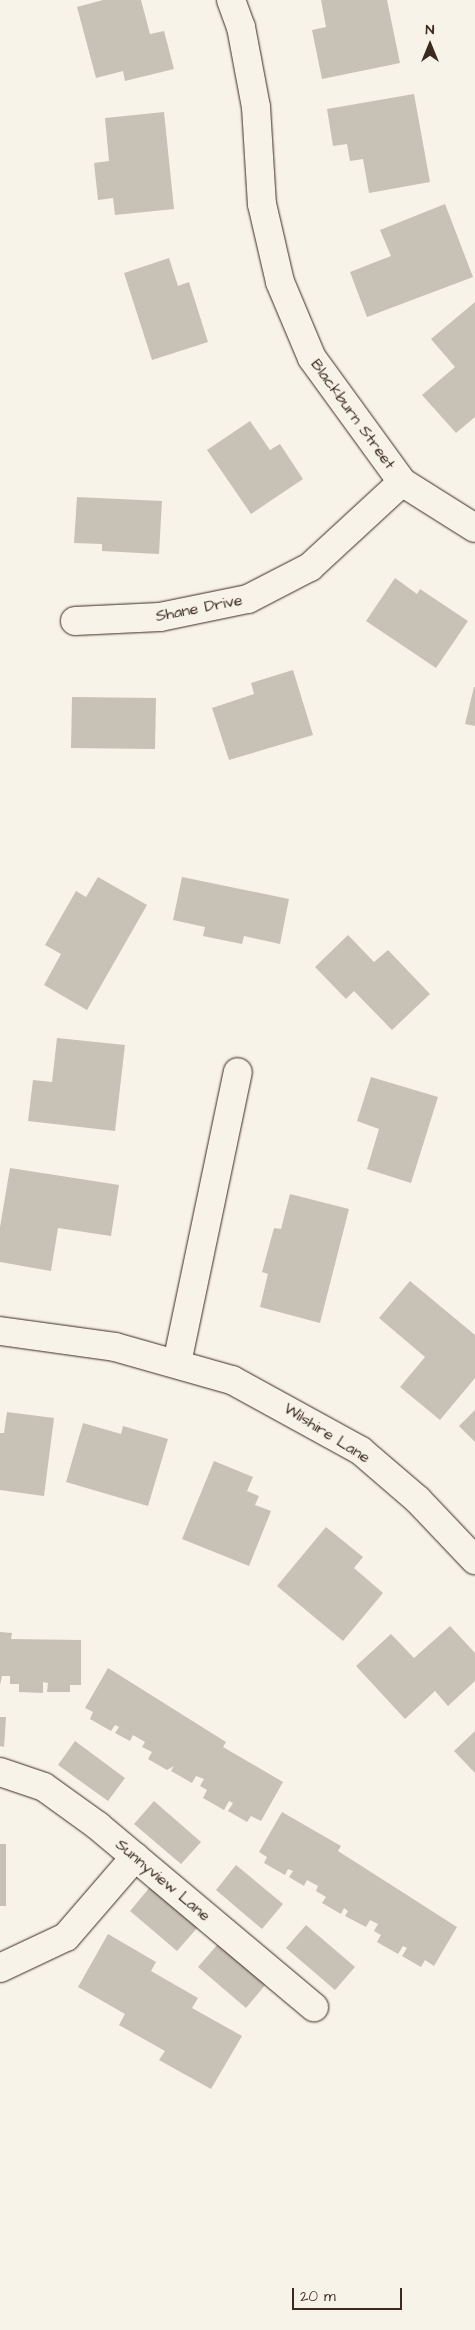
<!DOCTYPE html>
<style>
body{margin:0}
#map{position:relative;width:475px;height:2330px;overflow:hidden;background:#f7f3e8;font-family:"Architects Daughter",sans-serif}
div>[style]{position:absolute}
[style*='--x']{left:calc(var(--x)*1px);top:calc(var(--y)*1px);width:calc(var(--w)*1px);rotate:calc(var(--a)*1deg)}
.building>*{inset:0;background:#c8c1b6}
.roads{filter:drop-shadow(0 0 1px #3b2a1e) drop-shadow(0 0 1px #3b2a1e)}
.minor>*{height:28px;margin:-14px;padding:0 14px;transform-origin:14px;border-radius:14px;background:#f7f3e8}
span{translate:-50% -50%;white-space:nowrap;text-align:center;line-height:1.15;-webkit-text-stroke:5px #f7f3e8;paint-order:stroke}
.street-label{font-size:16px;color:#3b2a1e}
.north{position:absolute;left:405px;top:20px;width:50px;height:50px;-webkit-text-stroke:4px #f7f3e8;paint-order:stroke;rotate:0deg;font-size:14px;font-weight:700;line-height:20px;text-align:center;color:#3b2a1e}
.north::after{content:'';display:block;margin:auto;width:18px;height:22px;background:#3b2a1e;clip-path:polygon(50% 0,100% 100%,50% 72%,0 100%)}
.scale{position:absolute;left:292px;top:2288px;width:110px;height:22px;box-sizing:border-box;border:2px solid #3b2a1e;border-top:0;padding-left:6px;font-size:15px;line-height:18px;white-space:nowrap;color:#3b2a1e;-webkit-text-stroke:4px #f7f3e8;paint-order:stroke}
</style>
<div id="map">
<div class="building">
<div style="clip-path:polygon(103px 0,141px 0,150px 34px,164px 31px,174px 69px,125px 81px,123px 71px,96px 78px,77px 7px)"></div>
<div style="clip-path:polygon(321px 0,387px 0,400px 63px,322px 79px,312px 30px,326px 27px)"></div>
<div style="clip-path:polygon(414px 94px,430px 182px,369px 193px,363px 159px,350px 161px,347px 144px,333px 146px,327px 109px)"></div>
<div style="clip-path:polygon(164px 112px,174px 209px,115px 215px,113px 198px,98px 200px,94px 163px,109px 161px,105px 118px)"></div>
<div style="clip-path:polygon(445px 204px,473px 277px,367px 317px,350px 272px,391px 256px,380px 230px)"></div>
<div style="clip-path:polygon(169px 258px,178px 286px,189px 282px,208px 342px,152px 360px,124px 273px)"></div>
<div style="clip-path:polygon(475px 302px,475px 417px,456px 433px,422px 395px,455px 367px,431px 339px)"></div>
<div style="clip-path:polygon(250px 421px,270px 450px,280px 444px,303px 479px,251px 514px,207px 450px)"></div>
<div style="clip-path:polygon(77px 497px,162px 501px,159px 554px,102px 551px,102px 544px,74px 543px)"></div>
<div style="clip-path:polygon(395px 578px,417px 594px,420px 589px,468px 621px,436px 668px,366px 621px)"></div>
<div style="clip-path:polygon(293px 670px,313px 735px,229px 760px,212px 708px,254px 694px,251px 683px)"></div>
<div style="clip-path:polygon(474px 687px,475px 687px,475px 726px,465px 724px)"></div>
<div style="clip-path:polygon(72px 697px,156px 698px,155px 749px,71px 748px)"></div>
<div style="clip-path:polygon(98px 877px,147px 905px,87px 1010px,44px 985px,61px 954px,45px 945px,76px 891px,86px 897px)"></div>
<div style="clip-path:polygon(182px 877px,289px 899px,280px 944px,244px 936px,242px 944px,203px 936px,205px 927px,173px 920px)"></div>
<div style="clip-path:polygon(348px 935px,374px 962px,388px 950px,430px 994px,392px 1030px,354px 991px,346px 999px,315px 967px)"></div>
<div style="clip-path:polygon(57px 1038px,125px 1045px,115px 1131px,28px 1121px,33px 1080px,52px 1082px)"></div>
<div style="clip-path:polygon(371px 1077px,438px 1097px,411px 1183px,367px 1169px,379px 1129px,357px 1121px)"></div>
<div style="clip-path:polygon(10px 1168px,119px 1185px,111px 1236px,58px 1228px,51px 1271px,0 1262px,0 1227px)"></div>
<div style="clip-path:polygon(290px 1194px,349px 1209px,320px 1323px,260px 1307px,268px 1274px,262px 1272px,274px 1228px,281px 1229px)"></div>
<div style="clip-path:polygon(410px 1281px,475px 1335px,475px 1378px,440px 1420px,400px 1387px,425px 1357px,379px 1318px)"></div>
<div style="clip-path:polygon(475px 1410px,475px 1442px,459px 1426px)"></div>
<div style="clip-path:polygon(7px 1412px,54px 1418px,44px 1496px,0 1490px,0 1433px,4px 1433px)"></div>
<div style="clip-path:polygon(83px 1423px,121px 1434px,123px 1426px,168px 1439px,148px 1506px,66px 1482px)"></div>
<div style="clip-path:polygon(214px 1461px,253px 1477px,247px 1491px,259px 1496px,255px 1505px,271px 1511px,249px 1566px,182px 1539px)"></div>
<div style="clip-path:polygon(326px 1527px,363px 1557px,354px 1568px,383px 1593px,343px 1641px,277px 1586px)"></div>
<div style="clip-path:polygon(450px 1626px,475px 1653px,475px 1681px,448px 1706px,435px 1691px,405px 1719px,356px 1666px,391px 1634px,414px 1658px)"></div>
<div style="clip-path:polygon(0 1632px,12px 1633px,11px 1639px,81px 1640px,81px 1685px,70px 1685px,70px 1692px,47px 1692px,48px 1683px,43px 1682px,43px 1693px,19px 1692px,19px 1684px,10px 1684px,10px 1676px,2px 1676px,0 1685px)"></div>
<div style="clip-path:polygon(108px 1668px,226px 1742px,223px 1747px,283px 1782px,261px 1821px,251px 1816px,247px 1822px,228px 1811px,233px 1803px,229px 1801px,224px 1810px,203px 1798px,207px 1790px,200px 1786px,204px 1779px,196px 1776px,192px 1783px,171px 1771px,174px 1766px,167px 1770px,148px 1759px,152px 1752px,142px 1747px,145px 1742px,133px 1735px,130px 1741px,115px 1733px,119px 1727px,115px 1725px,111px 1731px,90px 1719px,93px 1712px,85px 1708px)"></div>
<div style="clip-path:polygon(0 1717px,6px 1717px,4px 1747px,0 1746px)"></div>
<div style="clip-path:polygon(475px 1731px,475px 1773px,454px 1751px)"></div>
<div style="clip-path:polygon(75px 1741px,125px 1778px,108px 1801px,58px 1765px)"></div>
<div style="clip-path:polygon(154px 1801px,201px 1842px,181px 1864px,134px 1824px)"></div>
<div style="clip-path:polygon(282px 1812px,341px 1846px,338px 1851px,457px 1927px,434px 1966px,425px 1960px,421px 1967px,402px 1956px,407px 1948px,403px 1946px,398px 1954px,377px 1942px,381px 1935px,374px 1931px,378px 1924px,370px 1920px,366px 1927px,345px 1916px,348px 1911px,344px 1908px,341px 1914px,322px 1903px,326px 1897px,316px 1891px,318px 1886px,307px 1880px,304px 1886px,289px 1877px,293px 1871px,288px 1869px,285px 1875px,264px 1863px,267px 1857px,259px 1852px)"></div>
<div style="clip-path:polygon(0 1844px,6px 1844px,6px 1906px,0 1906px)"></div>
<div style="clip-path:polygon(236px 1865px,283px 1904px,262px 1929px,216px 1890px)"></div>
<div style="clip-path:polygon(150px 1887px,198px 1927px,177px 1951px,130px 1911px)"></div>
<div style="clip-path:polygon(306px 1925px,355px 1967px,335px 1990px,286px 1948px)"></div>
<div style="clip-path:polygon(108px 1934px,156px 1962px,151px 1971px,198px 1998px,192px 2008px,242px 2036px,211px 2089px,159px 2060px,165px 2051px,119px 2025px,125px 2014px,78px 1987px)"></div>
<div style="clip-path:polygon(218px 1944px,266px 1984px,246px 2008px,198px 1967px)"></div>
</div>
<div class="roads">
<div class="minor">
<div style="--x:231;--y:0;--w:29;--a:70"></div>
<div style="--x:241;--y:27;--w:81;--a:79.4"></div>
<div style="--x:256;--y:107;--w:97;--a:86.5"></div>
<div style="--x:262;--y:204;--w:80;--a:77"></div>
<div style="--x:280;--y:282;--w:82;--a:67.2"></div>
<div style="--x:312;--y:358;--w:153;--a:54"></div>
<div style="--x:402;--y:482;--w:86;--a:32.2"></div>
<div style="--x:75;--y:621;--w:85;--a:-2.7"></div>
<div style="--x:160;--y:617;--w:90;--a:-11.6"></div>
<div style="--x:248;--y:599;--w:70;--a:-27.3"></div>
<div style="--x:310;--y:567;--w:125;--a:-42.7"></div>
<div style="--x:0;--y:1331;--w:116;--a:7.9"></div>
<div style="--x:115;--y:1347;--w:122;--a:15.8"></div>
<div style="--x:232;--y:1380;--w:147;--a:28.8"></div>
<div style="--x:361;--y:1451;--w:75;--a:40.7"></div>
<div style="--x:418;--y:1500;--w:83;--a:46.5"></div>
<div style="--x:177;--y:1363;--w:297;--a:-78.2"></div>
<div style="--x:0;--y:1772;--w:46;--a:18.8"></div>
<div style="--x:44;--y:1787;--w:67;--a:35.8"></div>
<div style="--x:98;--y:1826;--w:282;--a:40"></div>
<div style="--x:0;--y:1968;--w:73;--a:-25.2"></div>
<div style="--x:66;--y:1937;--w:106;--a:-49.2"></div>
</div>
</div>
<div class="street-label">
<span style="left:353px;top:414px;rotate:54deg">Blackburn Street</span>
<span style="left:199px;top:608px;rotate:-11deg">Shane Drive</span>
<span style="left:327px;top:1433px;rotate:32deg">Wilshire Lane</span>
<span style="left:163px;top:1880px;rotate:40deg">Sunnyview Lane</span>
</div>
<div class="north">N</div>
<div class="scale">20 m</div>
</div>
